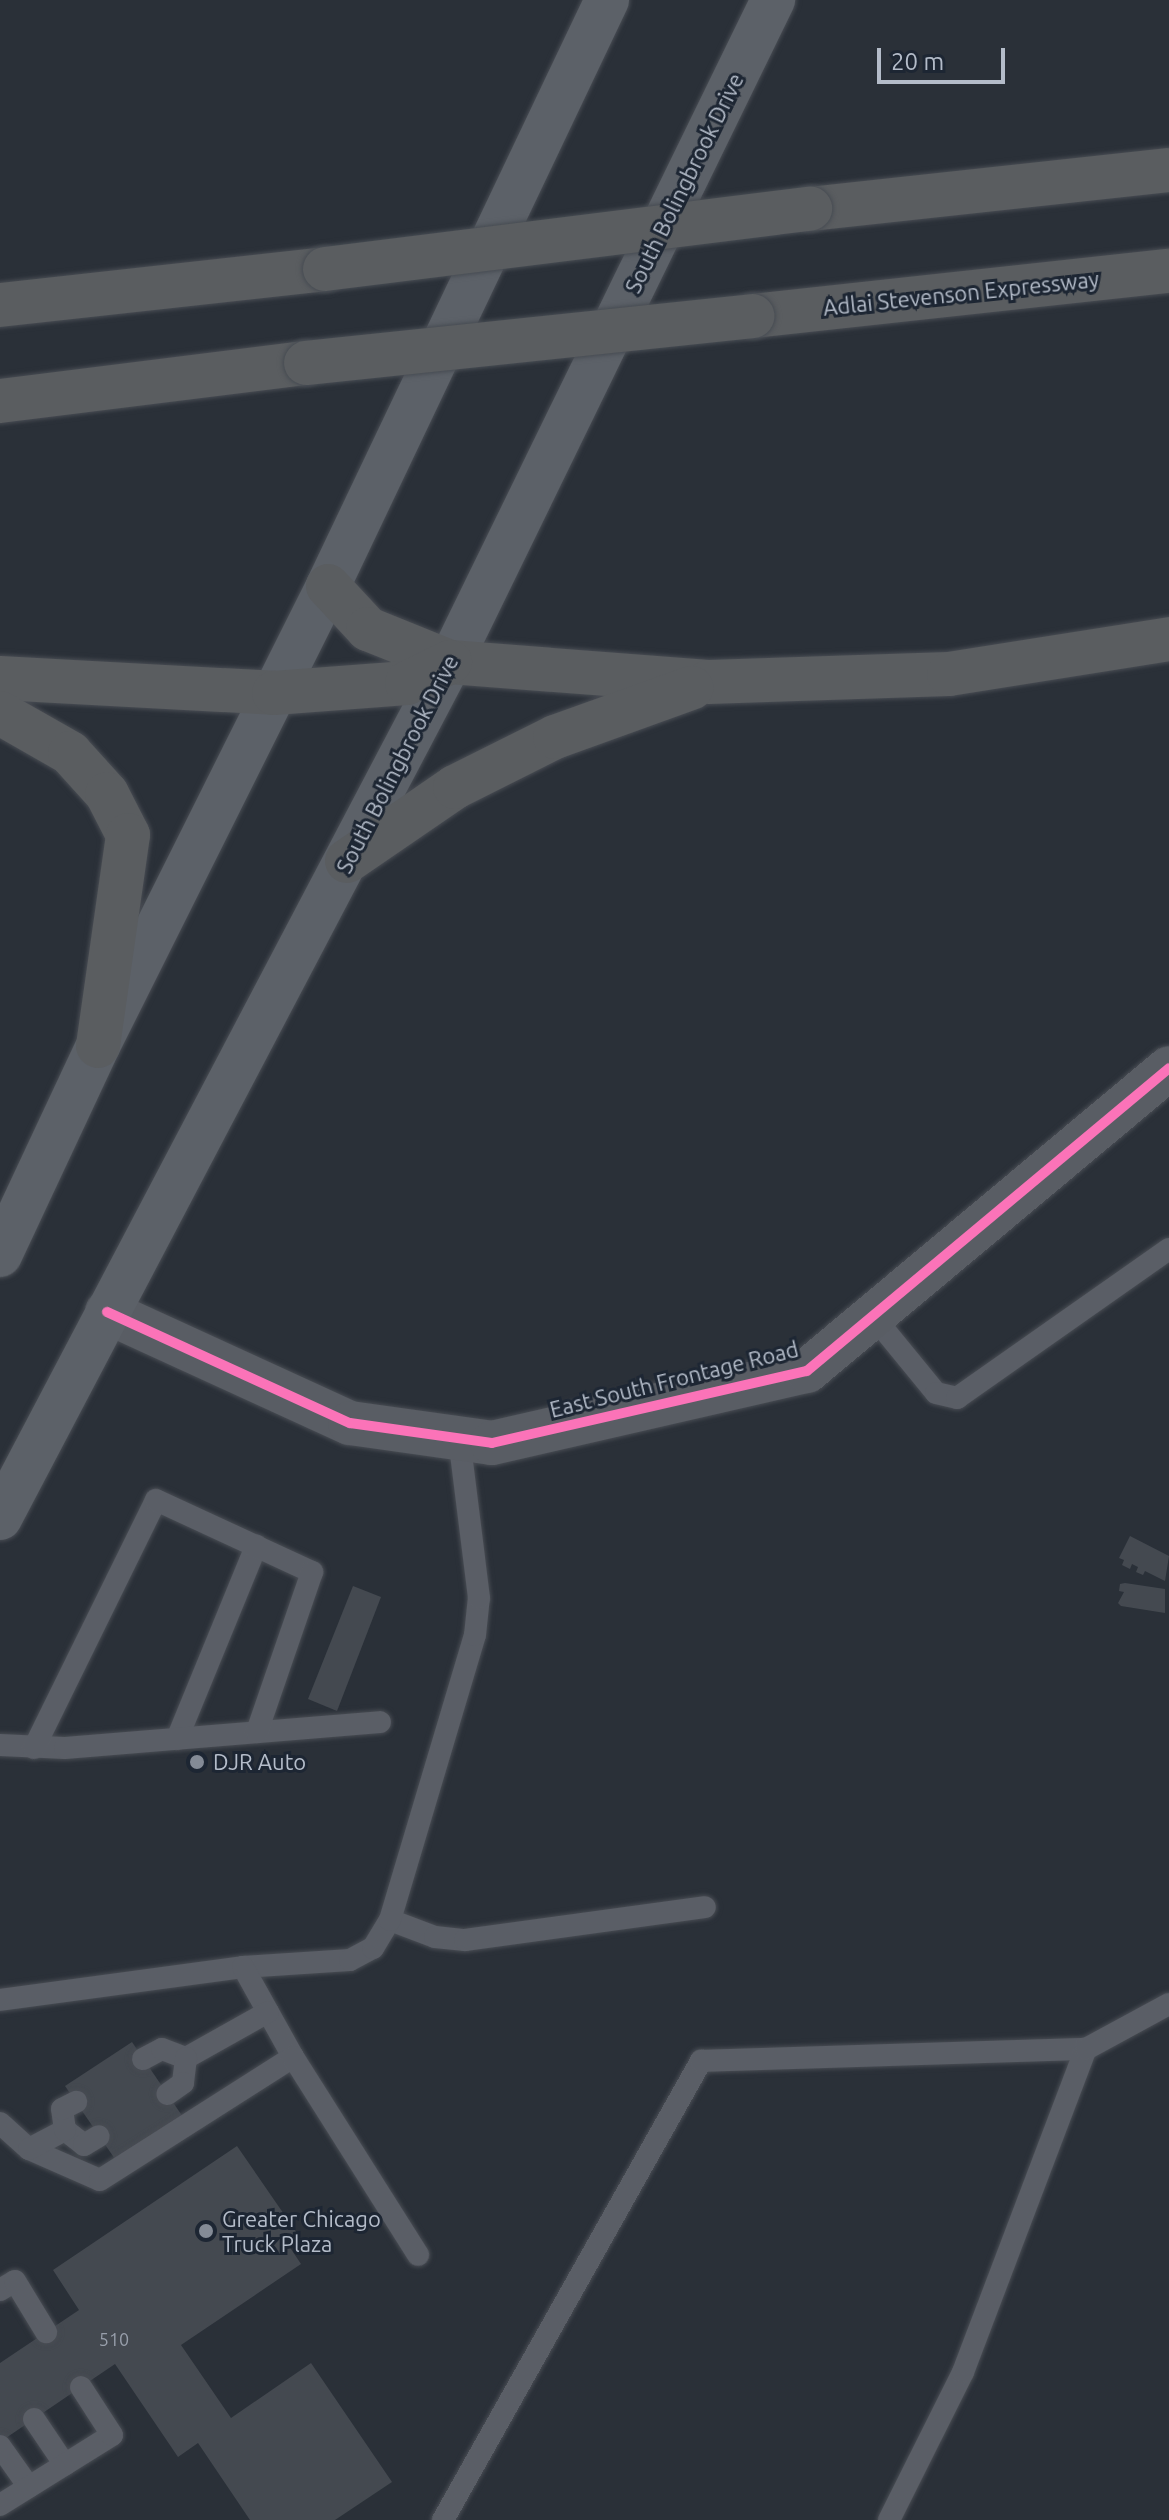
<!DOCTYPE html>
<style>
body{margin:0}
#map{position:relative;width:1169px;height:2520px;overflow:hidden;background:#2a3038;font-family:Ubuntu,sans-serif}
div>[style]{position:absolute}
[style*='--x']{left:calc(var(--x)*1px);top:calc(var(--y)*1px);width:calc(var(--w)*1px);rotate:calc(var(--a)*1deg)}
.building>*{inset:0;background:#444950}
.roads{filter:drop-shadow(0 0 2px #484c53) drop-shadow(0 0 2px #484c53)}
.lane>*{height:22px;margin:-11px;padding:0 11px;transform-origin:11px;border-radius:11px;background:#5a5e66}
.secondary>*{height:44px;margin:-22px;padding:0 22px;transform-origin:22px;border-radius:22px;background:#595d64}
.primary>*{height:44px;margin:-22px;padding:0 22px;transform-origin:22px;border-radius:22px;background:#5c6168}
.highway>*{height:44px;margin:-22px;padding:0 22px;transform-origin:22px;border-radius:22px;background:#5a5d60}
.bridges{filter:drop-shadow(0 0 2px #474c53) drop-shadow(0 0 2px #474c53)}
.highway-bridge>*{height:44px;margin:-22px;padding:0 22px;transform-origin:22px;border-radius:22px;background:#5a5d60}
.cycleway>*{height:10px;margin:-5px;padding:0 5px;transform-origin:5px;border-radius:5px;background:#fb73b8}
.dots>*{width:22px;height:22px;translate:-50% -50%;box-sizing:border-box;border:4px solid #1d2633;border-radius:50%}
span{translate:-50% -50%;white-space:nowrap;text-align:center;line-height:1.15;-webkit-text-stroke:6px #1d2633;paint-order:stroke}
.number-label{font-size:18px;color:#989fab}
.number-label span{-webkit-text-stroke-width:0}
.street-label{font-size:22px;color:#b4bcc9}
.poi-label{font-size:22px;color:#b4bcc9}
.left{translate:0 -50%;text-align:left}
.scale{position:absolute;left:877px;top:48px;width:128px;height:36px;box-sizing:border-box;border:4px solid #b4bcc9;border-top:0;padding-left:10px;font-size:24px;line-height:28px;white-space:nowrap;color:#b4bcc9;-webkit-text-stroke:6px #1d2633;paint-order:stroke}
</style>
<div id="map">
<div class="building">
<div style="clip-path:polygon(1130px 1536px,1169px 1556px,1165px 1581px,1145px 1571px,1143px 1575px,1136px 1572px,1138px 1567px,1132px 1564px,1130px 1569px,1122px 1565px,1124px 1560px,1119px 1558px)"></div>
<div style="clip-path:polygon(1125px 1583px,1165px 1589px,1165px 1613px,1121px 1606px,1118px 1603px,1124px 1592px,1119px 1591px,1120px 1584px)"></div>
<div style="clip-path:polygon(353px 1586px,381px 1597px,337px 1711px,308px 1699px)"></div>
<div style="clip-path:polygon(132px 2042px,185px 2120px,119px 2165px,65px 2086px)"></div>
<div style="clip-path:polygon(237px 2146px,297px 2233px,285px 2240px,301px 2264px,181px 2345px,231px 2418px,311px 2363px,392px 2482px,335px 2520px,250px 2520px,198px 2443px,178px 2457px,115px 2364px,0 2442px,0 2363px,79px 2310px,53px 2270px)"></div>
</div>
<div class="roads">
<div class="lane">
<div style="--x:873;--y:1316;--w:99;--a:50.7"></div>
<div style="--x:936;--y:1393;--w:22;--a:13"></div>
<div style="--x:957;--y:1398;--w:259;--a:-35.1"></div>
<div style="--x:177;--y:1739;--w:209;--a:-67.7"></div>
<div style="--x:0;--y:1745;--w:65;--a:2.6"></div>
<div style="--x:65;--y:1748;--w:316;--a:-4.7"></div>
<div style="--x:34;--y:1748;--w:276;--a:-63.8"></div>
<div style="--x:156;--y:1500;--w:172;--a:24.8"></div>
<div style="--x:312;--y:1572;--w:169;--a:109"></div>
<div style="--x:390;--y:1920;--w:48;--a:20.7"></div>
<div style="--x:435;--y:1937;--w:30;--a:6"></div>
<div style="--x:465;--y:1940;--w:242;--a:-7.8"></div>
<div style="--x:243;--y:1967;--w:107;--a:-3.7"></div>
<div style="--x:350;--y:1960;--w:26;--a:-28"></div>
<div style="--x:373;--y:1948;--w:33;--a:-59"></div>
<div style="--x:390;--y:1920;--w:297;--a:-73.4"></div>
<div style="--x:475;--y:1635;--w:37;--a:-84"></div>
<div style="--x:479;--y:1598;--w:161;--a:-97.1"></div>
<div style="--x:0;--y:2000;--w:245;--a:-7.7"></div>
<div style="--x:243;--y:1967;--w:103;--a:60.9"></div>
<div style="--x:186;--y:2058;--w:94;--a:-29.3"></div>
<div style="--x:143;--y:2059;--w:21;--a:-28"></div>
<div style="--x:162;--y:2049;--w:26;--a:21"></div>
<div style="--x:186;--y:2058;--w:25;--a:97"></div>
<div style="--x:183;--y:2083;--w:19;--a:145"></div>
<div style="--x:0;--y:2123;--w:39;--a:42"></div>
<div style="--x:29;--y:2149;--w:77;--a:23.6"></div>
<div style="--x:100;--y:2180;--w:229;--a:-32.5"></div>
<div style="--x:293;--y:2057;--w:234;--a:57.7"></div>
<div style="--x:65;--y:2130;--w:24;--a:38"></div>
<div style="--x:84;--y:2145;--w:17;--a:-31"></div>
<div style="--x:29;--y:2149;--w:41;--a:-27.8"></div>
<div style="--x:65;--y:2130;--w:21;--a:-98"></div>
<div style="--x:62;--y:2109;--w:16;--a:-27"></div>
<div style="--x:0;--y:2290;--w:17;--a:-31"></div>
<div style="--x:15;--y:2281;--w:60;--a:58.7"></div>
<div style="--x:34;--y:2419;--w:55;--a:56"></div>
<div style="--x:0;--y:2446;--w:50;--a:54.7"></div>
<div style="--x:0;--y:2505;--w:132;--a:-32"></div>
<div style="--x:112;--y:2435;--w:57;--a:-122.9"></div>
<div style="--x:443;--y:2520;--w:527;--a:-60.66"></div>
<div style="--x:701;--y:2061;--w:385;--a:-1.8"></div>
<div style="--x:889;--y:2520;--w:165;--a:-63.4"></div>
<div style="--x:963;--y:2372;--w:346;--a:-69.2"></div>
<div style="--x:1086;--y:2049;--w:94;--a:-28.5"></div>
</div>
<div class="secondary">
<div style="--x:107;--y:1312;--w:267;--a:24.6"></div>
<div style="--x:350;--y:1423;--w:143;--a:8"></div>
<div style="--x:492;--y:1443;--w:323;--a:-12.9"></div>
<div style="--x:807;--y:1371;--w:472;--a:-39.9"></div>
</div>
<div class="primary">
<div style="--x:0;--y:1255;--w:231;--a:-64.9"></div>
<div style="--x:98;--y:1046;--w:514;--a:-63.43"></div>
<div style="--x:328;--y:586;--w:649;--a:-64.54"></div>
<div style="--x:0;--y:1518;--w:967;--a:-62.27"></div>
<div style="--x:450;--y:662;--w:737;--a:-63.99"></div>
</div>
<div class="highway">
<div style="--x:810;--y:209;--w:361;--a:-6.2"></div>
<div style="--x:0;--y:305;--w:327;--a:-6.3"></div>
<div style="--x:753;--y:316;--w:418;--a:-6.2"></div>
<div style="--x:0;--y:401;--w:308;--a:-7.1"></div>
<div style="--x:328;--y:586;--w:59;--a:47.1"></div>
<div style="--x:368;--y:629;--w:88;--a:21.9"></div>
<div style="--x:450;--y:662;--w:259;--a:4.4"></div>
<div style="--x:708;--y:682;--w:241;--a:-1.9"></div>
<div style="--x:949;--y:674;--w:223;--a:-9"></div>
<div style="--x:0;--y:678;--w:274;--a:3.1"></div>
<div style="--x:274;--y:693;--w:133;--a:-4.3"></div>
<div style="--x:407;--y:683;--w:48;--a:-26"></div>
<div style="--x:0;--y:713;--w:81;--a:29.7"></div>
<div style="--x:70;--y:753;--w:55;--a:47.9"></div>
<div style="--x:107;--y:794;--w:46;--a:62.9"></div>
<div style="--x:128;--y:835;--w:213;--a:98.1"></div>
<div style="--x:347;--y:861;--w:131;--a:-34.4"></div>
<div style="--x:455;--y:787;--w:112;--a:-26.6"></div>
<div style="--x:555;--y:737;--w:145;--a:-19.8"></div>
</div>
</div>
<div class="bridges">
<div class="highway-bridge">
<div style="--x:325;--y:269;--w:489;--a:-7.1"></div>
<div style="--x:306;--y:363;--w:449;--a:-6"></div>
</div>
</div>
<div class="cycleway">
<div style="--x:107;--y:1312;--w:267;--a:24.6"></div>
<div style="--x:350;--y:1423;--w:143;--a:8"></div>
<div style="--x:492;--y:1443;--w:323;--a:-12.9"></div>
<div style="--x:807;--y:1371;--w:472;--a:-39.9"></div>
</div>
<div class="dots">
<div style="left:197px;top:1762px;background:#848b96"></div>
<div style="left:206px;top:2231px;background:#848b96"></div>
</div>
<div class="number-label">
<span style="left:114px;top:2339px">510</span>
</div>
<div class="street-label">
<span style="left:684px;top:183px;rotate:-64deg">South Bolingbrook Drive</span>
<span style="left:961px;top:293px;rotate:-6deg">Adlai Stevenson Expressway</span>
<span style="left:397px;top:764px;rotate:-63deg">South Bolingbrook Drive</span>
<span style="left:674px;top:1379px;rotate:-14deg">East South Frontage Road</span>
</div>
<div class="poi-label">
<span class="left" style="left:213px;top:1762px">DJR Auto</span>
<span class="left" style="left:222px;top:2231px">Greater Chicago<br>Truck Plaza</span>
</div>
<div class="scale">20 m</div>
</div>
